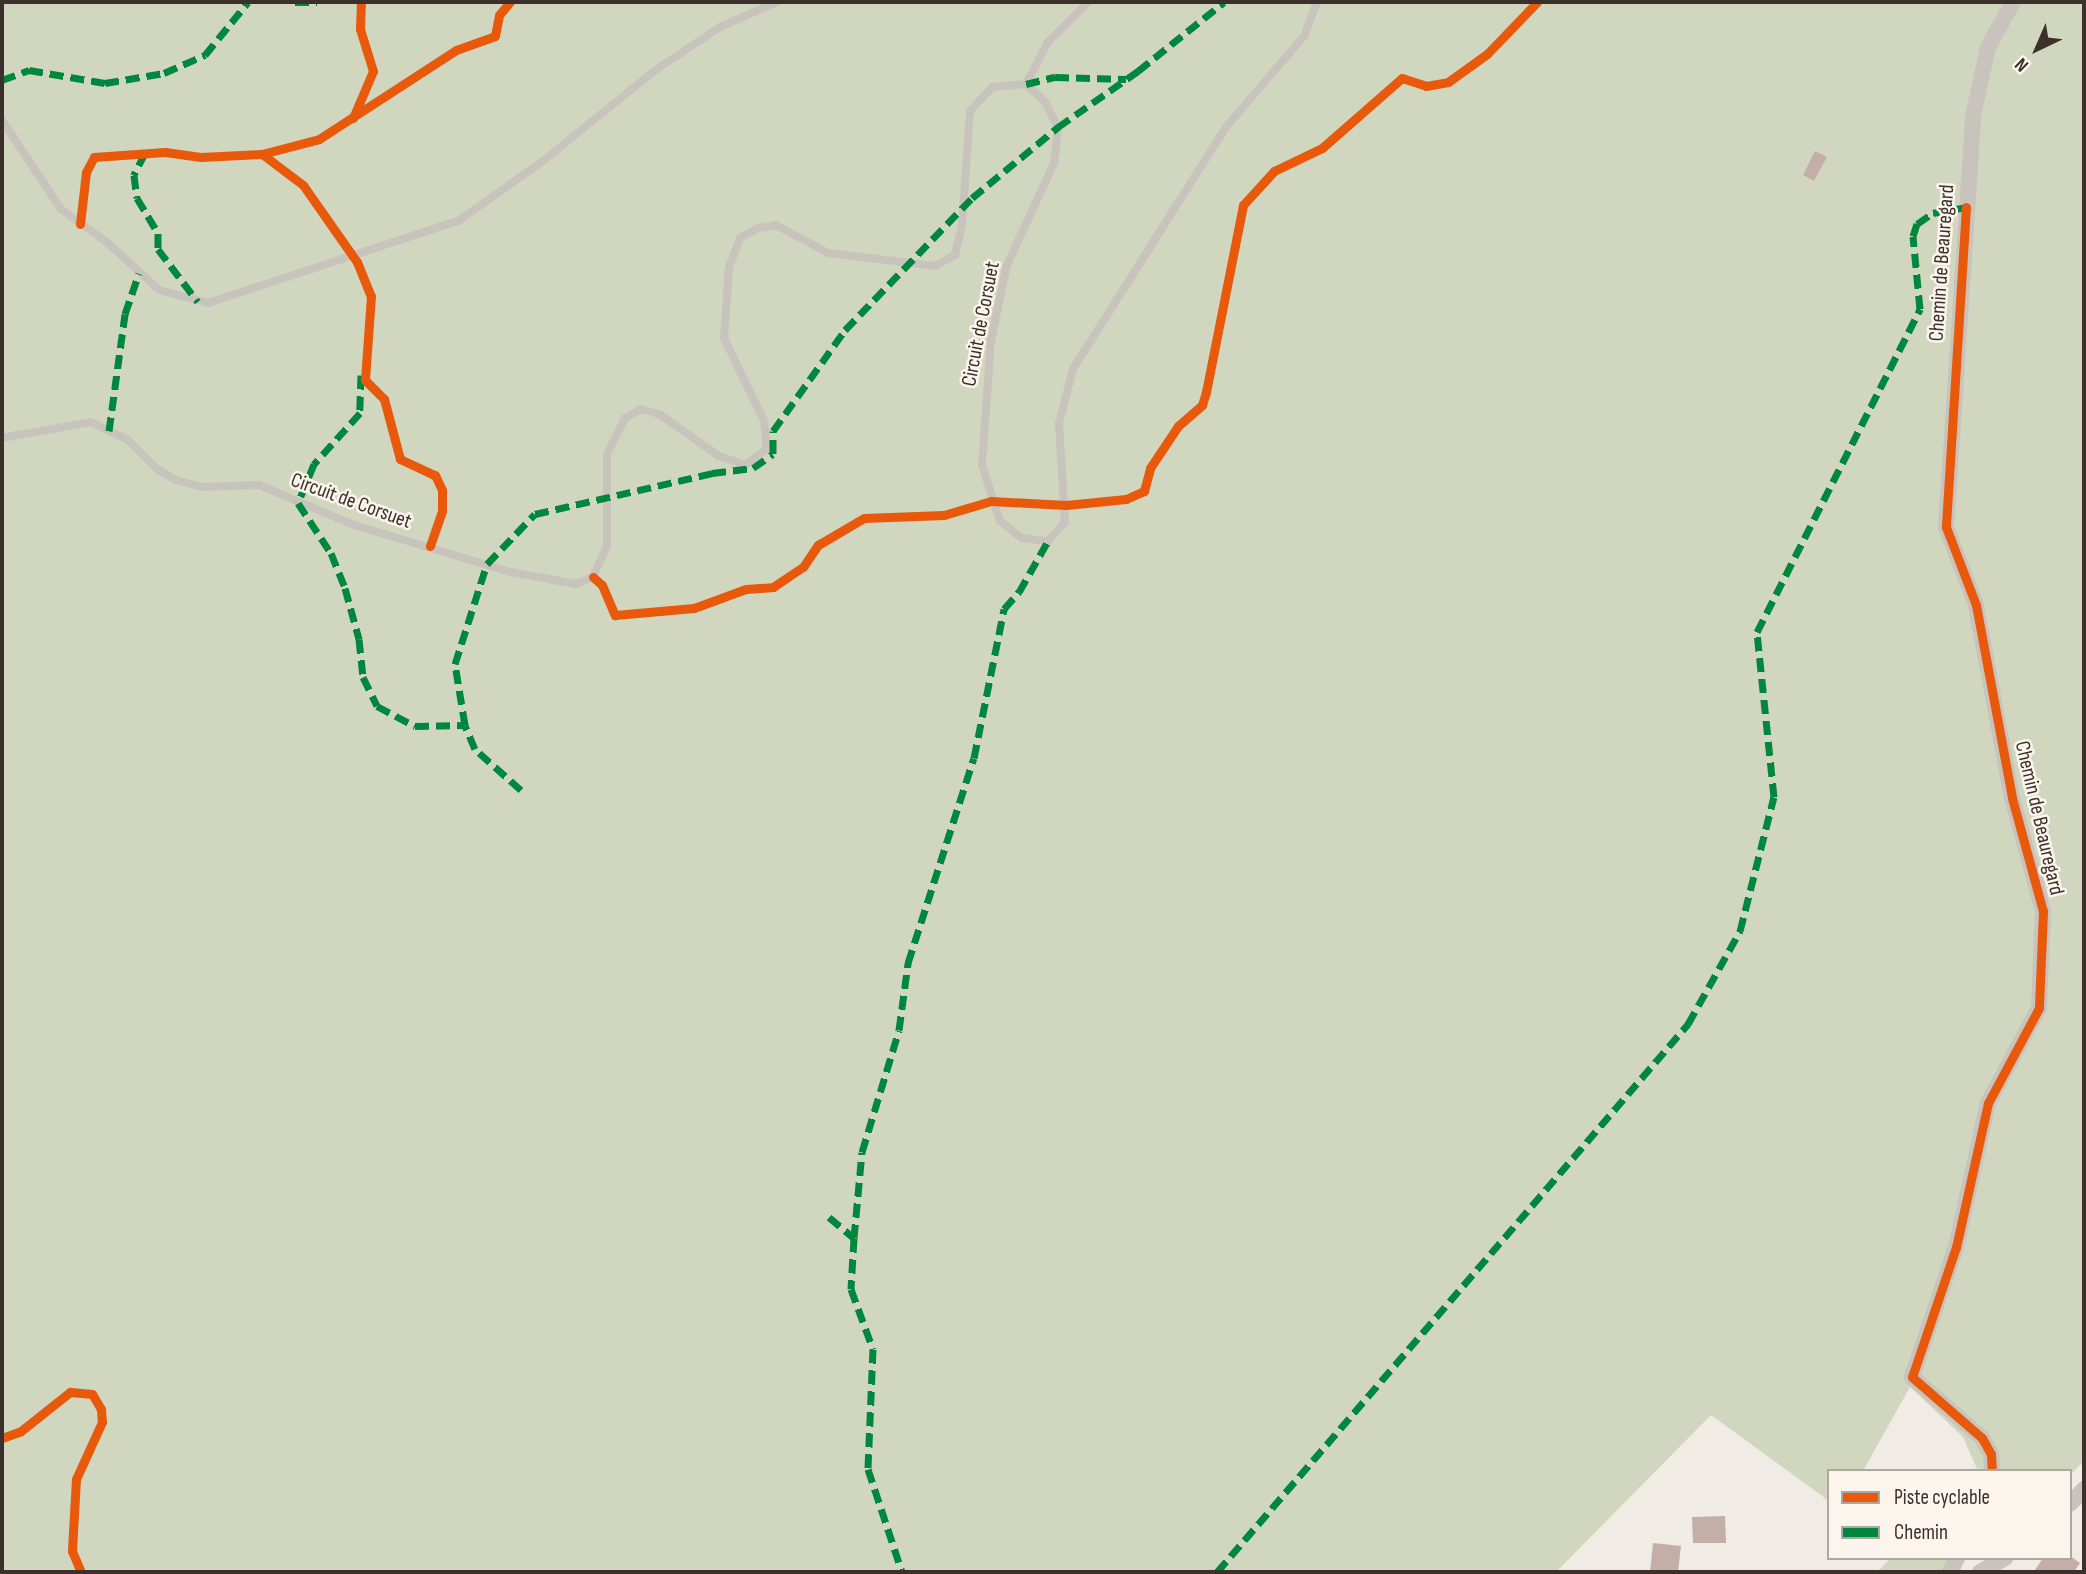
<!DOCTYPE html>
<style>
body{margin:0}
#map{position:relative;width:2086px;height:1574px;overflow:hidden;background:#f0ebe5;font-family:"Sofia Sans Condensed",sans-serif}
div>[style]{position:absolute}
[style*='--x']{left:calc(var(--x)*1px);top:calc(var(--y)*1px);width:calc(var(--w)*1px);rotate:calc(var(--a)*1deg)}
.green>*{inset:0;background:#d1d6bf}
.building>*{inset:0;background:#c3afa7}
.lane>*{height:8px;margin:-4px;padding:0 4px;transform-origin:4px;border-radius:4px;background:#c9c3be}
.street>*{height:16px;margin:-8px;padding:0 8px;transform-origin:8px;border-radius:8px;background:#c9c3be}
.quiet>*{height:7px;margin-top:-3.5px;transform-origin:0;background:repeating-linear-gradient(90deg,#00873e 0 14px,transparent 0 21px)}
.cycleway>*{height:9px;margin:-4.5px;padding:0 4.5px;transform-origin:4.5px;border-radius:4.5px;background:#e8590c}
span{translate:-50% -50%;white-space:nowrap;text-align:center;line-height:1.15;-webkit-text-stroke:5px #fbf5ee;paint-order:stroke}
.street-label{font-size:21px;color:#3b302b}
.frame{position:absolute;inset:0;border:4px solid #3b302b;pointer-events:none}
.legend{position:absolute;left:1827px;top:1469px;width:245px;height:91px;box-sizing:border-box;background:#fbf5ee;border:2px solid #aea6a0;margin:0;padding:9px 12px;list-style:none;font-size:21px;color:#3b302b}
.legend li{display:flex;align-items:center;gap:14px;height:35px}
.legend b{width:35px;border:2px solid #aea6a0}
.north{position:absolute;left:2002px;top:14px;width:70px;height:70px;-webkit-text-stroke:5px #fbf5ee;paint-order:stroke;rotate:224deg;font-size:19px;font-weight:700;line-height:28px;text-align:center;color:#3b302b}
.north::after{content:'';display:block;margin:auto;width:24px;height:32px;background:#3b302b;clip-path:polygon(50% 0,100% 100%,50% 72%,0 100%)}
</style>
<div id="map">
<div class="green">
<div style="clip-path:polygon(2px 2px,2084px 2px,2084px 1461px,2070px 1475px,2070px 1471px,1978px 1471px,1963px 1437px,1910px 1387px,1863px 1471px,1829px 1471px,1829px 1501px,1711px 1415px,1556px 1572px,2px 1572px)"></div>
<div style="clip-path:polygon(1891px 1558px,1969px 1558px,1945px 1572px,1877px 1572px)"></div>
</div>
<div class="building">
<div style="clip-path:polygon(1815px 151px,1827px 157px,1814px 181px,1803px 175px)"></div>
<div style="clip-path:polygon(1725px 1516px,1726px 1543px,1693px 1543px,1692px 1517px)"></div>
<div style="clip-path:polygon(1653px 1543px,1681px 1546px,1678px 1572px,1650px 1572px)"></div>
<div style="clip-path:polygon(2070px 1556px,2080px 1563px,2074px 1572px,2035px 1570px,2043px 1558px)"></div>
</div>
<div class="lane">
<div style="--x:1026;--y:84;--w:47;--a:-62.4"></div>
<div style="--x:1048;--y:42;--w:57;--a:-45"></div>
<div style="--x:2;--y:120;--w:107;--a:56.5"></div>
<div style="--x:61;--y:209;--w:59;--a:36.1"></div>
<div style="--x:109;--y:244;--w:68;--a:42.6"></div>
<div style="--x:159;--y:290;--w:51;--a:14.9"></div>
<div style="--x:208;--y:303;--w:263;--a:-18.2"></div>
<div style="--x:458;--y:221;--w:104;--a:-35.2"></div>
<div style="--x:543;--y:161;--w:143;--a:-39"></div>
<div style="--x:654;--y:71;--w:79;--a:-33.7"></div>
<div style="--x:720;--y:27;--w:62;--a:-23.7"></div>
<div style="--x:2;--y:438;--w:90;--a:-10.2"></div>
<div style="--x:91;--y:422;--w:41;--a:25.9"></div>
<div style="--x:128;--y:440;--w:41;--a:45"></div>
<div style="--x:157;--y:469;--w:22;--a:30"></div>
<div style="--x:176;--y:480;--w:28;--a:15"></div>
<div style="--x:203;--y:487;--w:56;--a:-2"></div>
<div style="--x:259;--y:485;--w:103;--a:22.8"></div>
<div style="--x:354;--y:525;--w:164;--a:16.7"></div>
<div style="--x:511;--y:572;--w:66;--a:10.5"></div>
<div style="--x:576;--y:584;--w:18;--a:-22"></div>
<div style="--x:593;--y:577;--w:35;--a:-66"></div>
<div style="--x:607;--y:545;--w:91;--a:-90"></div>
<div style="--x:607;--y:454;--w:40;--a:-63.4"></div>
<div style="--x:625;--y:418;--w:18;--a:-29"></div>
<div style="--x:641;--y:409;--w:19;--a:16"></div>
<div style="--x:659;--y:414;--w:73;--a:35"></div>
<div style="--x:719;--y:456;--w:28;--a:19"></div>
<div style="--x:745;--y:465;--w:27;--a:-36"></div>
<div style="--x:767;--y:449;--w:28;--a:-96"></div>
<div style="--x:764;--y:421;--w:92;--a:-115.7"></div>
<div style="--x:724;--y:338;--w:71;--a:-86"></div>
<div style="--x:729;--y:267;--w:31;--a:-69"></div>
<div style="--x:740;--y:238;--w:21;--a:-29"></div>
<div style="--x:758;--y:228;--w:18;--a:-9"></div>
<div style="--x:776;--y:225;--w:59;--a:28.3"></div>
<div style="--x:828;--y:253;--w:108;--a:6.9"></div>
<div style="--x:935;--y:266;--w:23;--a:-29"></div>
<div style="--x:955;--y:255;--w:31;--a:-77"></div>
<div style="--x:962;--y:225;--w:114;--a:-86"></div>
<div style="--x:970;--y:111;--w:33;--a:-47"></div>
<div style="--x:992;--y:87;--w:34;--a:-5"></div>
<div style="--x:1026;--y:84;--w:26;--a:43"></div>
<div style="--x:1045;--y:102;--w:28;--a:63"></div>
<div style="--x:1058;--y:127;--w:36;--a:96"></div>
<div style="--x:1054;--y:163;--w:112;--a:114.7"></div>
<div style="--x:1007;--y:265;--w:77;--a:102"></div>
<div style="--x:991;--y:340;--w:125;--a:94.1"></div>
<div style="--x:982;--y:465;--w:59;--a:72.2"></div>
<div style="--x:1000;--y:521;--w:28;--a:38"></div>
<div style="--x:1022;--y:538;--w:26;--a:7"></div>
<div style="--x:1048;--y:541;--w:25;--a:-48"></div>
<div style="--x:1065;--y:522;--w:99;--a:-93.5"></div>
<div style="--x:1059;--y:423;--w:56;--a:-75.5"></div>
<div style="--x:1073;--y:369;--w:286;--a:-57.7"></div>
<div style="--x:1226;--y:127;--w:120;--a:-49.4"></div>
<div style="--x:1304;--y:36;--w:36;--a:-69"></div>
<div style="--x:2;--y:1438;--w:20;--a:-20"></div>
<div style="--x:21;--y:1431;--w:63;--a:-38.5"></div>
<div style="--x:70;--y:1392;--w:22;--a:5"></div>
<div style="--x:92;--y:1394;--w:17;--a:59"></div>
<div style="--x:101;--y:1409;--w:13;--a:86"></div>
<div style="--x:102;--y:1422;--w:63;--a:114.5"></div>
<div style="--x:76;--y:1479;--w:72;--a:93.2"></div>
<div style="--x:72;--y:1551;--w:23;--a:67"></div>
</div>
<div class="street">
<div style="--x:1992;--y:1471;--w:17;--a:-93"></div>
<div style="--x:1991;--y:1454;--w:18;--a:-119"></div>
<div style="--x:1982;--y:1438;--w:93;--a:-138.9"></div>
<div style="--x:1912;--y:1377;--w:137;--a:-71.3"></div>
<div style="--x:1956;--y:1247;--w:148;--a:-77.5"></div>
<div style="--x:1988;--y:1103;--w:108;--a:-61.8"></div>
<div style="--x:2039;--y:1008;--w:97;--a:-87.6"></div>
<div style="--x:2043;--y:911;--w:117;--a:-105.3"></div>
<div style="--x:2012;--y:798;--w:196;--a:-100.6"></div>
<div style="--x:1976;--y:605;--w:84;--a:-111"></div>
<div style="--x:1946;--y:527;--w:412;--a:-86.2"></div>
<div style="--x:1973;--y:116;--w:71;--a:-77.7"></div>
<div style="--x:1988;--y:47;--w:51;--a:-60.9"></div>
<div style="--x:2070;--y:1504;--w:21;--a:-47"></div>
<div style="--x:1950;--y:1572;--w:16;--a:-63"></div>
<div style="--x:1980;--y:1572;--w:29;--a:-29"></div>
</div>
<div class="quiet">
<div style="--x:295;--y:2;--w:22;--a:0"></div>
<div style="--x:2;--y:80;--w:29;--a:-20"></div>
<div style="--x:29;--y:70;--w:77;--a:9.7"></div>
<div style="--x:105;--y:83;--w:60;--a:-9.6"></div>
<div style="--x:164;--y:73;--w:45;--a:-23.7"></div>
<div style="--x:205;--y:55;--w:68;--a:-50.9"></div>
<div style="--x:1026;--y:84;--w:30;--a:-14"></div>
<div style="--x:1055;--y:77;--w:71;--a:1.6"></div>
<div style="--x:145;--y:153;--w:25;--a:117"></div>
<div style="--x:134;--y:175;--w:23;--a:83"></div>
<div style="--x:137;--y:198;--w:41;--a:59"></div>
<div style="--x:158;--y:233;--w:16;--a:90"></div>
<div style="--x:158;--y:249;--w:66;--a:53"></div>
<div style="--x:361;--y:375;--w:38;--a:92"></div>
<div style="--x:360;--y:413;--w:69;--a:132"></div>
<div style="--x:314;--y:464;--w:42;--a:112.3"></div>
<div style="--x:298;--y:503;--w:60;--a:56.6"></div>
<div style="--x:331;--y:553;--w:38;--a:68"></div>
<div style="--x:345;--y:588;--w:53;--a:74.6"></div>
<div style="--x:359;--y:639;--w:38;--a:84"></div>
<div style="--x:363;--y:677;--w:32;--a:64"></div>
<div style="--x:377;--y:706;--w:43;--a:27.8"></div>
<div style="--x:415;--y:726;--w:50;--a:-1.1"></div>
<div style="--x:109;--y:431;--w:118;--a:-82.2"></div>
<div style="--x:125;--y:314;--w:43;--a:-71.1"></div>
<div style="--x:521;--y:790;--w:62;--a:-138.3"></div>
<div style="--x:475;--y:749;--w:26;--a:-113"></div>
<div style="--x:465;--y:725;--w:62;--a:-99.3"></div>
<div style="--x:455;--y:664;--w:105;--a:-72.3"></div>
<div style="--x:487;--y:564;--w:69;--a:-46.2"></div>
<div style="--x:535;--y:514;--w:182;--a:-13"></div>
<div style="--x:712;--y:473;--w:41;--a:-7"></div>
<div style="--x:753;--y:468;--w:24;--a:-35"></div>
<div style="--x:773;--y:454;--w:23;--a:-90"></div>
<div style="--x:773;--y:431;--w:124;--a:-54.5"></div>
<div style="--x:845;--y:330;--w:183;--a:-46.1"></div>
<div style="--x:972;--y:198;--w:112;--a:-39.5"></div>
<div style="--x:1058;--y:127;--w:98;--a:-35"></div>
<div style="--x:1138;--y:71;--w:110;--a:-38.7"></div>
<div style="--x:829;--y:1217;--w:33;--a:40"></div>
<div style="--x:854;--y:1238;--w:51;--a:93.4"></div>
<div style="--x:851;--y:1289;--w:64;--a:69.9"></div>
<div style="--x:873;--y:1349;--w:120;--a:92.4"></div>
<div style="--x:868;--y:1469;--w:108;--a:71.7"></div>
<div style="--x:854;--y:1238;--w:86;--a:-84.7"></div>
<div style="--x:862;--y:1152;--w:127;--a:-73.1"></div>
<div style="--x:899;--y:1030;--w:68;--a:-82.3"></div>
<div style="--x:908;--y:963;--w:215;--a:-72.2"></div>
<div style="--x:974;--y:758;--w:152;--a:-78.6"></div>
<div style="--x:1004;--y:609;--w:23;--a:-49"></div>
<div style="--x:1019;--y:592;--w:59;--a:-60.4"></div>
<div style="--x:1217;--y:1572;--w:723;--a:-49.32"></div>
<div style="--x:1688;--y:1024;--w:107;--a:-60.8"></div>
<div style="--x:1740;--y:931;--w:138;--a:-75.8"></div>
<div style="--x:1774;--y:797;--w:166;--a:-95.9"></div>
<div style="--x:1757;--y:632;--w:362;--a:-63.2"></div>
<div style="--x:1920;--y:309;--w:73;--a:-95.5"></div>
<div style="--x:1913;--y:236;--w:13;--a:-72"></div>
<div style="--x:1917;--y:224;--w:19;--a:-35"></div>
<div style="--x:1933;--y:213;--w:34;--a:-10"></div>
</div>
<div class="cycleway">
<div style="--x:353;--y:118;--w:51;--a:-66.9"></div>
<div style="--x:373;--y:71;--w:44;--a:-107.2"></div>
<div style="--x:360;--y:29;--w:27;--a:-88"></div>
<div style="--x:262;--y:154;--w:51;--a:37.1"></div>
<div style="--x:303;--y:185;--w:94;--a:55"></div>
<div style="--x:357;--y:262;--w:37;--a:68"></div>
<div style="--x:371;--y:296;--w:84;--a:94.1"></div>
<div style="--x:365;--y:380;--w:27;--a:45"></div>
<div style="--x:384;--y:399;--w:62;--a:75.1"></div>
<div style="--x:400;--y:459;--w:38;--a:25"></div>
<div style="--x:435;--y:475;--w:17;--a:65"></div>
<div style="--x:442;--y:490;--w:21;--a:90"></div>
<div style="--x:442;--y:511;--w:37;--a:109"></div>
<div style="--x:1966;--y:207;--w:321;--a:93.6"></div>
<div style="--x:1946;--y:527;--w:84;--a:69"></div>
<div style="--x:1976;--y:605;--w:196;--a:79.4"></div>
<div style="--x:2012;--y:798;--w:117;--a:74.7"></div>
<div style="--x:2043;--y:911;--w:97;--a:92.4"></div>
<div style="--x:2039;--y:1008;--w:108;--a:118.2"></div>
<div style="--x:1988;--y:1103;--w:148;--a:102.5"></div>
<div style="--x:1956;--y:1247;--w:137;--a:108.7"></div>
<div style="--x:1912;--y:1377;--w:93;--a:41.1"></div>
<div style="--x:1982;--y:1438;--w:18;--a:61"></div>
<div style="--x:1991;--y:1454;--w:17;--a:87"></div>
<div style="--x:80;--y:224;--w:52;--a:-83.4"></div>
<div style="--x:86;--y:172;--w:17;--a:-62"></div>
<div style="--x:94;--y:157;--w:71;--a:-4"></div>
<div style="--x:165;--y:152;--w:36;--a:8"></div>
<div style="--x:201;--y:157;--w:61;--a:-2.8"></div>
<div style="--x:262;--y:154;--w:59;--a:-14.7"></div>
<div style="--x:319;--y:139;--w:163;--a:-33"></div>
<div style="--x:456;--y:50;--w:41;--a:-19.7"></div>
<div style="--x:495;--y:36;--w:21;--a:-79"></div>
<div style="--x:499;--y:15;--w:17;--a:-50"></div>
<div style="--x:593;--y:577;--w:12;--a:42"></div>
<div style="--x:602;--y:585;--w:33;--a:67"></div>
<div style="--x:615;--y:615;--w:79;--a:-5.1"></div>
<div style="--x:694;--y:608;--w:55;--a:-20.1"></div>
<div style="--x:746;--y:589;--w:27;--a:-4"></div>
<div style="--x:773;--y:587;--w:36;--a:-34"></div>
<div style="--x:803;--y:567;--w:27;--a:-56"></div>
<div style="--x:818;--y:545;--w:53;--a:-30.4"></div>
<div style="--x:864;--y:518;--w:80;--a:-2.1"></div>
<div style="--x:944;--y:515;--w:49;--a:-16.6"></div>
<div style="--x:991;--y:501;--w:75;--a:3.1"></div>
<div style="--x:1066;--y:505;--w:60;--a:-5.7"></div>
<div style="--x:1126;--y:499;--w:20;--a:-24"></div>
<div style="--x:1144;--y:491;--w:24;--a:-75"></div>
<div style="--x:1150;--y:468;--w:50;--a:-56.3"></div>
<div style="--x:1178;--y:426;--w:32;--a:-41"></div>
<div style="--x:1202;--y:405;--w:14;--a:-73"></div>
<div style="--x:1206;--y:392;--w:191;--a:-78.8"></div>
<div style="--x:1243;--y:205;--w:46;--a:-47.6"></div>
<div style="--x:1274;--y:171;--w:53;--a:-25.6"></div>
<div style="--x:1322;--y:148;--w:106;--a:-41.2"></div>
<div style="--x:1402;--y:78;--w:25;--a:18"></div>
<div style="--x:1426;--y:86;--w:22;--a:-10"></div>
<div style="--x:1448;--y:82;--w:48;--a:-35.7"></div>
<div style="--x:1487;--y:54;--w:72;--a:-46.1"></div>
<div style="--x:2;--y:1438;--w:20;--a:-20"></div>
<div style="--x:21;--y:1431;--w:63;--a:-38.5"></div>
<div style="--x:70;--y:1392;--w:22;--a:5"></div>
<div style="--x:92;--y:1394;--w:17;--a:59"></div>
<div style="--x:101;--y:1409;--w:13;--a:86"></div>
<div style="--x:102;--y:1422;--w:63;--a:114.5"></div>
<div style="--x:76;--y:1479;--w:72;--a:93.2"></div>
<div style="--x:72;--y:1551;--w:23;--a:67"></div>
</div>
<div class="street-label">
<span style="left:1942px;top:263px;rotate:-86deg">Chemin de Beauregard</span>
<span style="left:981px;top:324px;rotate:-79deg">Circuit de Corsuet</span>
<span style="left:351px;top:501px;rotate:20deg">Circuit de Corsuet</span>
<span style="left:2039px;top:818px;rotate:77deg">Chemin de Beauregard</span>
</div>
<div class="frame"></div>
<ul class="legend">
<li><b style="height:9px;background:#e8590c"></b>Piste cyclable</li>
<li><b style="height:9px;background:#00873e"></b>Chemin</li>
</ul>
<div class="north">N</div>
</div>
